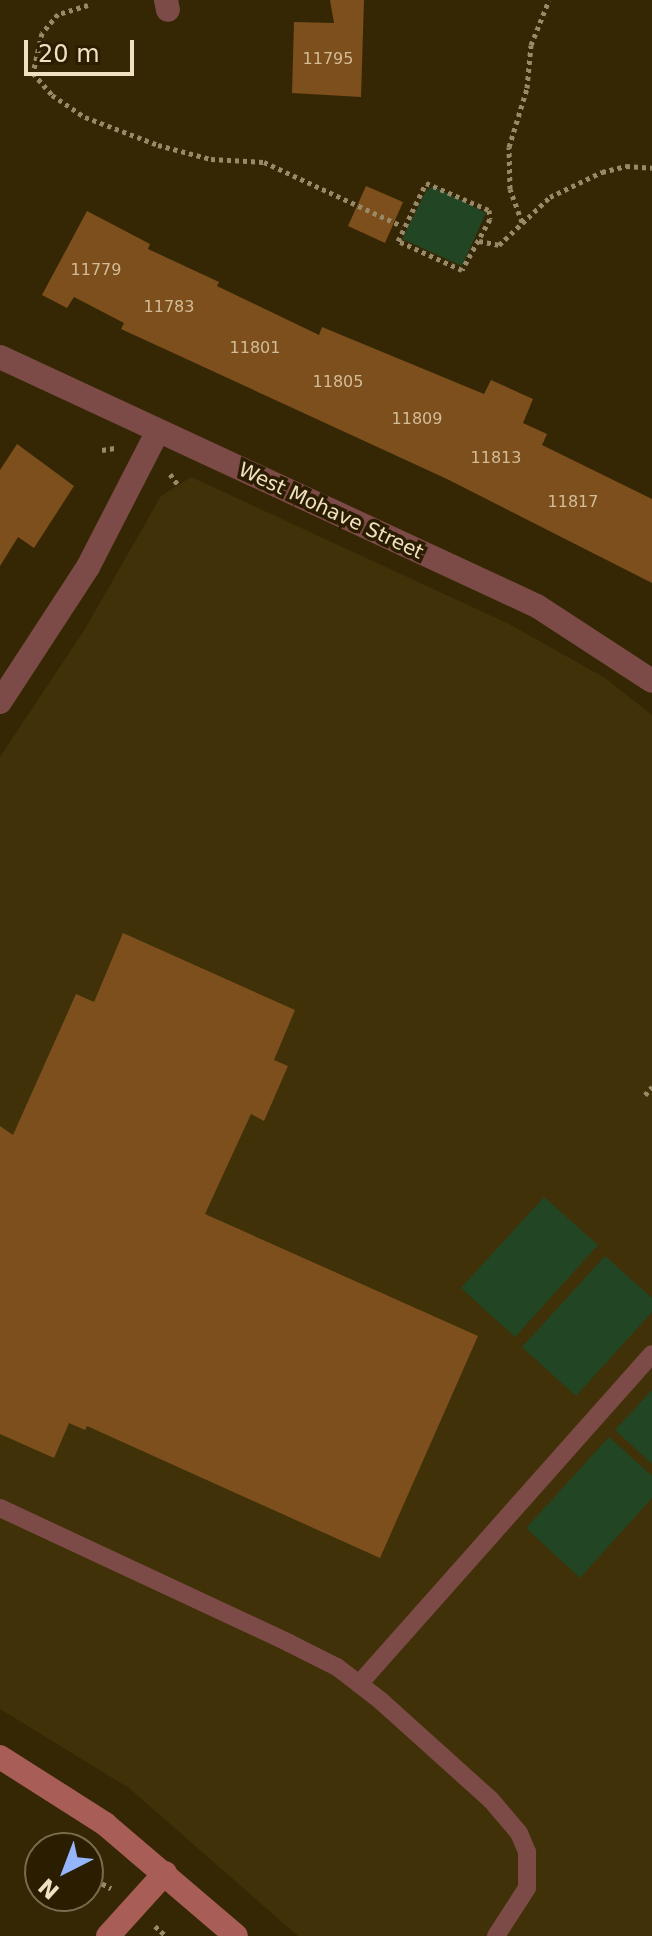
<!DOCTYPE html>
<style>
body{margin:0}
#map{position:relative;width:652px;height:1936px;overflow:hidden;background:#362704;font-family:"DejaVu Sans",sans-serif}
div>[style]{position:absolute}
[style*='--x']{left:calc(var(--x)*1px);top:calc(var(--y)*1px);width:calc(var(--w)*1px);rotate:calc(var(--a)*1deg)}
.built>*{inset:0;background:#413108}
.green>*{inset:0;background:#224524}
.building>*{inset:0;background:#7c4f1c}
.path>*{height:5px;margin-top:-2.5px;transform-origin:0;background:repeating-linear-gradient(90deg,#988968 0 4px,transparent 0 8px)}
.lane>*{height:18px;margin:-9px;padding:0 9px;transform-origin:9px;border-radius:9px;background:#7c4b47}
.street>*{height:24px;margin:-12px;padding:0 12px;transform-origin:12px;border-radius:12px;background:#7c4b47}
.secondary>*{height:24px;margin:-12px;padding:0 12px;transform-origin:12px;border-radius:12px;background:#a95d57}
span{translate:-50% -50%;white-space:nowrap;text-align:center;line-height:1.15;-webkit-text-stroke:7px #2b1d00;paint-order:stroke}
.number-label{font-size:16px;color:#d3bc98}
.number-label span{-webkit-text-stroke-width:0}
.street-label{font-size:20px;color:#f0e1c2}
.north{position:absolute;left:24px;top:1832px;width:80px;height:80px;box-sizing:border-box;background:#2b1d00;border:2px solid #7a6b4e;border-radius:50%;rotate:222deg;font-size:22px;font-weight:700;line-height:32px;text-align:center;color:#f0e1c2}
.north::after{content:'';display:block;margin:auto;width:28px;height:36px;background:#95b6fd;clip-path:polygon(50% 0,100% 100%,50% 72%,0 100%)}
.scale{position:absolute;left:24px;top:40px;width:110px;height:36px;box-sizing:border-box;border:4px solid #f0e1c2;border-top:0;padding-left:10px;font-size:24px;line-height:28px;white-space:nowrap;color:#f0e1c2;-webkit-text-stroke:6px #2b1d00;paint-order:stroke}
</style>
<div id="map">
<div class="built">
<div style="clip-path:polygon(191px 477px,509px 624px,605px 678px,652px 715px,652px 1936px,298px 1936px,129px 1788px,0 1709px,0 757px,85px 629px,161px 496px)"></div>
</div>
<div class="green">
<div style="clip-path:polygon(433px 186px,486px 213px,462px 266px,402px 239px,426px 191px)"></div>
<div style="clip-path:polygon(544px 1197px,598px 1245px,515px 1337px,461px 1288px)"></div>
<div style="clip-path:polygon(605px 1256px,652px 1298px,652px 1312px,576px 1396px,522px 1347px)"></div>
<div style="clip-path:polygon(652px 1390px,652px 1464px,615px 1430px)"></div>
<div style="clip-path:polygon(609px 1437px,652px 1476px,652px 1498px,580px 1578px,526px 1528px)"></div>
</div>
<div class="building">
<div style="clip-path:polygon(330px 0,364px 0,361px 97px,292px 93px,294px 22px,334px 23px)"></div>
<div style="clip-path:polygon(366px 186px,403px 202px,385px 243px,348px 226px)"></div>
<div style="clip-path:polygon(87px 211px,150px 244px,148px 249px,219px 282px,217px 286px,319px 335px,322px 327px,484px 394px,491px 380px,533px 399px,523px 423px,547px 434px,542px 445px,652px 499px,652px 583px,447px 479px,121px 329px,124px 323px,74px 297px,67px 308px,42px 295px)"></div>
<div style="clip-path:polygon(17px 444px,74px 486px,34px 548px,18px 537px,0 566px,0 470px)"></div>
<div style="clip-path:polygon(123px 933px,295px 1010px,274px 1060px,288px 1066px,264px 1121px,251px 1114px,205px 1214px,478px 1336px,380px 1558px,87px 1426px,85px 1430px,69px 1423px,54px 1458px,0 1434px,0 1126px,13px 1135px,76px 994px,94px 1002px)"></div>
</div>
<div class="path">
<div style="--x:88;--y:5;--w:31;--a:163"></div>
<div style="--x:58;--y:14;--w:25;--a:130"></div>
<div style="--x:42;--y:33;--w:41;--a:102.7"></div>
<div style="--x:33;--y:73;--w:29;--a:49"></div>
<div style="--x:52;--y:95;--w:40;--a:34"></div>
<div style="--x:85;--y:117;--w:78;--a:21"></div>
<div style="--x:158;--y:145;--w:55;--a:14.8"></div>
<div style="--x:211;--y:159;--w:53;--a:3.2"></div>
<div style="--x:264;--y:162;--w:152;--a:24.9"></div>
<div style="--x:426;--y:183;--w:69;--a:23.2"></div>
<div style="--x:489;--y:210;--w:9;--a:84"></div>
<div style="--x:490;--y:219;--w:58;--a:118.8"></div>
<div style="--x:462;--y:270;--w:70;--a:-155.6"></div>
<div style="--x:398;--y:241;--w:64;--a:-64.2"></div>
<div style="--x:522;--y:222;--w:35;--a:-110"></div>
<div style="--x:510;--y:189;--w:42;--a:-91.4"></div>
<div style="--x:509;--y:147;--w:62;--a:-73"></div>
<div style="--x:527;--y:88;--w:43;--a:-84.7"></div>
<div style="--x:531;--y:45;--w:48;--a:-68.2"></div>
<div style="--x:479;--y:241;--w:20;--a:11"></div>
<div style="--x:499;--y:245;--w:70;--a:-43.3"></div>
<div style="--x:550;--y:197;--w:58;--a:-25.7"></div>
<div style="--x:602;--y:172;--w:25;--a:-14"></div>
<div style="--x:626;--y:166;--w:26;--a:4"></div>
<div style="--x:102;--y:450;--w:13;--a:-9"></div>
<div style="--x:170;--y:474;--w:15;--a:53"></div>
<div style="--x:645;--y:1095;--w:11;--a:-49"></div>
<div style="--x:88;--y:1876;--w:26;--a:28"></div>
<div style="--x:155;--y:1926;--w:15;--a:42"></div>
</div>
<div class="lane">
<div style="--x:0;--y:1508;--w:319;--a:25"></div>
<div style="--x:289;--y:1643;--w:54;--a:26.6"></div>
<div style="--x:337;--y:1667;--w:56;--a:37.7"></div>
<div style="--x:381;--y:1701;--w:148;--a:42"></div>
<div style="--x:491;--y:1800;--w:43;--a:49.7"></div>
<div style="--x:519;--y:1833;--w:21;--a:67"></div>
<div style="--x:527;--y:1852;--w:36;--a:90"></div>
<div style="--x:527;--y:1888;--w:57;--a:122.9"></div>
<div style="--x:359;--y:1684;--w:441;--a:-48.4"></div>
</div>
<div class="street">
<div style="--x:166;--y:0;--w:10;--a:79"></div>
<div style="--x:0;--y:357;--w:592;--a:24.88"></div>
<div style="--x:537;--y:606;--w:137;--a:33.1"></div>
<div style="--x:0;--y:702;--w:161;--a:-56.9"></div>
<div style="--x:88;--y:567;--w:153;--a:-62.8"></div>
</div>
<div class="secondary">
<div style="--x:0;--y:1757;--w:125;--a:32.5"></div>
<div style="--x:105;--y:1824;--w:172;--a:40.5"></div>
<div style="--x:108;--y:1936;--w:85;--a:-47.9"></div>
</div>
<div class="number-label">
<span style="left:328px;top:59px">11795</span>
<span style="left:96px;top:270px">11779</span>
<span style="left:169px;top:307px">11783</span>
<span style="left:255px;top:348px">11801</span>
<span style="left:338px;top:382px">11805</span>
<span style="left:417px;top:419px">11809</span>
<span style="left:496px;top:458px">11813</span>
<span style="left:573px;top:502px">11817</span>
</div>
<div class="street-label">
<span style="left:331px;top:511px;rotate:25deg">West Mohave Street</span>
</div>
<div class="north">N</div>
<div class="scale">20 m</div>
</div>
